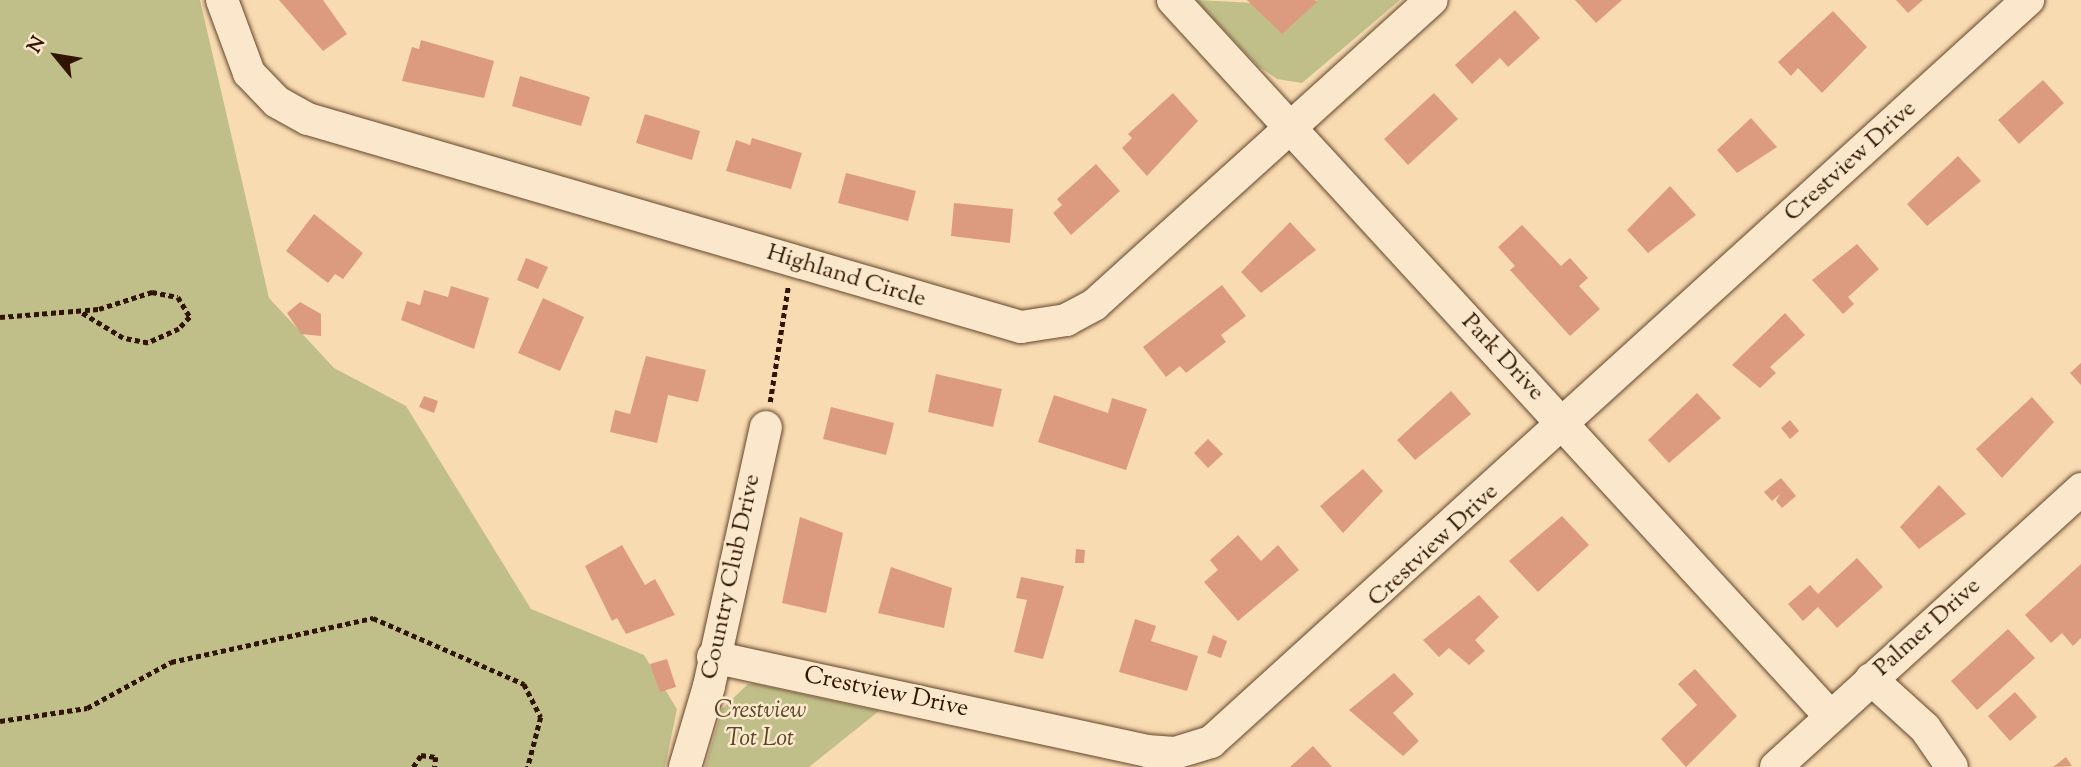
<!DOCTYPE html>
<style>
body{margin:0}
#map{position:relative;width:2081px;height:767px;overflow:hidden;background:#f9dbb1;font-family:"Sorts Mill Goudy",serif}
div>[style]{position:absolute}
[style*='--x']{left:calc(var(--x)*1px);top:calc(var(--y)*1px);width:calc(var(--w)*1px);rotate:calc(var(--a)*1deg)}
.green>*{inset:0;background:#c1bf89}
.building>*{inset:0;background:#dc9b7f}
.path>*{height:4.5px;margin-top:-2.25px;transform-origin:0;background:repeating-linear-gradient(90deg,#311400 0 5px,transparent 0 8.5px)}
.roads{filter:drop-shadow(0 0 2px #63462c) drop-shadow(0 0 2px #63462c)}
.minor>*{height:32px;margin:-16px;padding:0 16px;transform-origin:16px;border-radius:16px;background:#fbe8cc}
span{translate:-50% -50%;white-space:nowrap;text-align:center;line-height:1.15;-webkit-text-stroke:5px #fbe8cc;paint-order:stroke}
.street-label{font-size:24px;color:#311400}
.park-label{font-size:24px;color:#5c4729;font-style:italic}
.north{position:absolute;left:21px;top:21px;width:70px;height:70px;-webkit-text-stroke:5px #fbe8cc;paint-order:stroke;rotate:300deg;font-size:19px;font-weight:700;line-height:28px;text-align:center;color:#311400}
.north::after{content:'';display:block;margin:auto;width:24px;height:32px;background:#311400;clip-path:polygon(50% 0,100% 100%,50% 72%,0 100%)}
</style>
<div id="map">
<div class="green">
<div style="clip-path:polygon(0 0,200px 0,269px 298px,334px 368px,406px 406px,531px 609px,644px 655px,677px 709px,665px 767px,0 767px)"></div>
<div style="clip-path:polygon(1196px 0,1255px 3px,1282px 33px,1317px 0,1400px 0,1302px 83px,1277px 79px,1258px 66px)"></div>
<div style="clip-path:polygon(748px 684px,755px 684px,879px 711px,809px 767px,705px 767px,722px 709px)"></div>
</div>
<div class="building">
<div style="clip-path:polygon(279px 0,323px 0,347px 34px,323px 51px)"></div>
<div style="clip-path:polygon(1247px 0,1315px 0,1317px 2px,1282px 34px)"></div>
<div style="clip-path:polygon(1575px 0,1622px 0,1596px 23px)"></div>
<div style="clip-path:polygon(1896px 0,1923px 0,1908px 13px)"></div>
<div style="clip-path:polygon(1515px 10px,1540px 38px,1508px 67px,1500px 58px,1472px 84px,1455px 65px)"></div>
<div style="clip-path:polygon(1833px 11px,1867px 47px,1822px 93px,1798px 68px,1791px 76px,1778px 62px)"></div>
<div style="clip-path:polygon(421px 40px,494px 61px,484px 98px,402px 81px,412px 47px,419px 49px)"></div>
<div style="clip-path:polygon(520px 76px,590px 97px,581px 126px,512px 106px)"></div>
<div style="clip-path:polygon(2043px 80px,2064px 103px,2019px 144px,1998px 120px)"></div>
<div style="clip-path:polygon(1173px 93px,1198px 121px,1147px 176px,1122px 148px,1132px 138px,1128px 134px)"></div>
<div style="clip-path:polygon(1434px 93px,1458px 119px,1408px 165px,1384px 139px)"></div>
<div style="clip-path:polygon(645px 114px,700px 131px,692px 160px,636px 143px)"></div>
<div style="clip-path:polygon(1751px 118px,1777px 147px,1737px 173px,1717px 150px)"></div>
<div style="clip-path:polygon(752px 138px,802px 153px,791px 189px,726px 171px,736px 140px,750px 145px)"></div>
<div style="clip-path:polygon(1958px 156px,1981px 181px,1927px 226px,1907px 204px)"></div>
<div style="clip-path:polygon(1096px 164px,1120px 191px,1071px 235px,1053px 213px,1062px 205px,1057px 199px)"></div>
<div style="clip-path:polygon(846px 173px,916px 191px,908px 221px,838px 203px)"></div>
<div style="clip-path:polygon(1670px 186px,1696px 215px,1648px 253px,1627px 230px)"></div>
<div style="clip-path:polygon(954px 203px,1013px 209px,1010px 243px,951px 236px)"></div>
<div style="clip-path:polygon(314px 214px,363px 253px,343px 279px,335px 274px,328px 283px,286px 251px)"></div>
<div style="clip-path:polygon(1290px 222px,1316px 250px,1261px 293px,1241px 272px)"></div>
<div style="clip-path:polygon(1522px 225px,1561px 266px,1570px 258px,1588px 278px,1579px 286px,1600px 309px,1570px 336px,1510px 270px,1515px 266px,1498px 247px)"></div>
<div style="clip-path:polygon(1857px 244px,1879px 269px,1848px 297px,1854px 304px,1843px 314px,1812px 280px)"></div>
<div style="clip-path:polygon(526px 258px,548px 267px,538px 289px,517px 280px)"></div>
<div style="clip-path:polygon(1222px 285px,1246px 316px,1221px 335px,1226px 342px,1186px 373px,1180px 366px,1166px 377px,1143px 347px)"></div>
<div style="clip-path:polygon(451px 286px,489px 298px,474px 349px,401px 320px,407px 301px,420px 305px,424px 290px,448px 297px)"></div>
<div style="clip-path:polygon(543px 298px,584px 317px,560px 371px,518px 353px)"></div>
<div style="clip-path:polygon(300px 302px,321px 314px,321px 336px,301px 334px,287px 313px)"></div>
<div style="clip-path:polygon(1785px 313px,1805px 335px,1770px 367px,1776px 373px,1760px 388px,1732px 365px)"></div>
<div style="clip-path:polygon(646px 356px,706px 370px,698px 402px,668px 395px,657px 443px,610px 432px,615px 410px,630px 414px)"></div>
<div style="clip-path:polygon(2081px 363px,2081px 385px,2070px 373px)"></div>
<div style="clip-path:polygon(936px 374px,1002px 389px,993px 427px,928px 412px)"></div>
<div style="clip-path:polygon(1451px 391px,1471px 414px,1415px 460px,1397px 440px)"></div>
<div style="clip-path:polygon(1697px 393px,1721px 418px,1669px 463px,1648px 440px)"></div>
<div style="clip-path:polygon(1054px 395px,1108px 413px,1112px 398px,1147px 409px,1126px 470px,1038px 442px)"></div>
<div style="clip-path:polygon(424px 396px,438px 401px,434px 413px,419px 407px)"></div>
<div style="clip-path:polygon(2032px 397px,2054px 422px,2002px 478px,1976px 449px)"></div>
<div style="clip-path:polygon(831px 407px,894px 423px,886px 455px,823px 439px)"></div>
<div style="clip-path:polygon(1790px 420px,1799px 431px,1790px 439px,1781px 428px)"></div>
<div style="clip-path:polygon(1208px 439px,1223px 454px,1208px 468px,1194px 453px)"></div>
<div style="clip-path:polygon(1363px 469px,1383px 491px,1343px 533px,1320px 506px)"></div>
<div style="clip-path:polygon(1781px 478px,1796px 496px,1782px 508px,1776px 501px,1780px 494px,1772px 501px,1764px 492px)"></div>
<div style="clip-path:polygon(1939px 485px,1966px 514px,1919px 549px,1900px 527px)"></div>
<div style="clip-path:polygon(1562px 516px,1589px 545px,1538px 592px,1509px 561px)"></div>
<div style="clip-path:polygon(800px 517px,843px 533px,826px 613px,782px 603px)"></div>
<div style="clip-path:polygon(1238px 535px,1261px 561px,1278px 545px,1299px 570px,1238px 621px,1204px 582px,1218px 570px,1210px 560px)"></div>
<div style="clip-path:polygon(622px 545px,645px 585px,655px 579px,675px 615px,626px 634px,617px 618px,612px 621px,585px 566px)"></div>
<div style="clip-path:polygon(1076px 549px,1085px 550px,1084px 563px,1075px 563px)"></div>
<div style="clip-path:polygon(1857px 558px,1883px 587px,1837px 628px,1818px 607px,1803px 621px,1788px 604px,1810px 585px,1818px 594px)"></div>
<div style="clip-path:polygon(2081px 564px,2081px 638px,2073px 646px,2062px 633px,2051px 643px,2025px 615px)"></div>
<div style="clip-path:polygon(891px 567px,952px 588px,944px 628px,878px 613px)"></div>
<div style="clip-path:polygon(1021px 577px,1064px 586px,1043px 659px,1014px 652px,1027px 600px,1016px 598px)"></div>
<div style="clip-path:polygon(1479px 595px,1499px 617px,1475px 640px,1485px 651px,1469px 665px,1449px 648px,1439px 657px,1423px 640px)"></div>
<div style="clip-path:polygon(1135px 619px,1156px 626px,1151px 641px,1198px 656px,1187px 691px,1119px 672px)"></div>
<div style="clip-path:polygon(2008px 629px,2035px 658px,1977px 710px,1951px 681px)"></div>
<div style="clip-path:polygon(1213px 635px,1227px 641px,1221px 658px,1207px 653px)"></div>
<div style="clip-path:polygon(667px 659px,676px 687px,660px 692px,650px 664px)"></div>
<div style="clip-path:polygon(1695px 669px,1737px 716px,1686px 767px,1661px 739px,1697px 705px,1678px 684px)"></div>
<div style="clip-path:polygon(1394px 673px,1414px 694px,1393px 713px,1419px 741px,1403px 756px,1349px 710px)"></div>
<div style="clip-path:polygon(2015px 692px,2037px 717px,2010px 741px,1988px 716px)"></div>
<div style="clip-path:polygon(1313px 746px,1332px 767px,1290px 767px)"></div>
<div style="clip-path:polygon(2066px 757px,2072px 766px,2053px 767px)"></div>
</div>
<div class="path">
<div style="--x:0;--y:317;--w:99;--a:-4.6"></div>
<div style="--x:99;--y:309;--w:56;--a:-17.8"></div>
<div style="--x:152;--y:292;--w:26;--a:11"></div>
<div style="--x:178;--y:297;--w:23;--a:59"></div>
<div style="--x:190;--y:317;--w:16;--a:133"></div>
<div style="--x:179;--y:329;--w:34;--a:156"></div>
<div style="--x:148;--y:343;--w:25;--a:-169"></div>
<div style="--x:123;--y:338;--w:50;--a:-148.8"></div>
<div style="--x:770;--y:402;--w:116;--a:-81.1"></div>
<div style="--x:0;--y:721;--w:88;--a:-8.5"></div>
<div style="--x:87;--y:708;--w:96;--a:-28.7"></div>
<div style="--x:171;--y:662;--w:207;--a:-12.3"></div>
<div style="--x:373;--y:618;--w:165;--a:23.6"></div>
<div style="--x:524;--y:684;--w:37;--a:63"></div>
<div style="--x:541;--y:717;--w:52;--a:104.6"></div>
<div style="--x:413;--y:767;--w:14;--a:-56"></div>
<div style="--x:421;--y:755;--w:15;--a:8"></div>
<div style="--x:436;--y:757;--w:10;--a:96"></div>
</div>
<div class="roads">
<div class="minor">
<div style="--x:222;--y:0;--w:78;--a:69.7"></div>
<div style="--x:249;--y:73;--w:40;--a:46"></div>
<div style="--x:277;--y:102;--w:35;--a:29"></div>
<div style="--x:308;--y:119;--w:743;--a:16.26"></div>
<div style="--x:1021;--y:327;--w:46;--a:-8.8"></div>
<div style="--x:1066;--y:320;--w:32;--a:-28"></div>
<div style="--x:1094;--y:305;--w:455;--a:-42.1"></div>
<div style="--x:1173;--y:0;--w:972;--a:47.46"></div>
<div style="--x:713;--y:657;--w:444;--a:12.2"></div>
<div style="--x:1147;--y:751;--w:28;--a:4"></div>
<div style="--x:1175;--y:753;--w:38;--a:-17"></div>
<div style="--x:1211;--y:742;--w:1104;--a:-42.25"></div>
<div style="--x:1871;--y:679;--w:73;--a:42.2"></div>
<div style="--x:1925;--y:728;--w:47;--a:55.3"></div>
<div style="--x:685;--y:767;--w:84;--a:-73.5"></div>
<div style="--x:709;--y:686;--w:265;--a:-77.6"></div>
<div style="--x:1776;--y:767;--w:413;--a:-42.3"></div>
</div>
</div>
<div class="street-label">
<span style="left:1851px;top:162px;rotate:-42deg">Crestview Drive</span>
<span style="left:846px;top:277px;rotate:17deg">Highland Circle</span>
<span style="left:1502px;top:358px;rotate:47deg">Park Drive</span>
<span style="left:1434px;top:546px;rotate:-43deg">Crestview Drive</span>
<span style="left:732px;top:577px;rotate:-78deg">Country Club Drive</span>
<span style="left:1928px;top:628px;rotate:-42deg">Palmer Drive</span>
<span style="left:886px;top:693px;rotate:12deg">Crestview Drive</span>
</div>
<div class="park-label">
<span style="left:760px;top:726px">Crestview<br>Tot Lot</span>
</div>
<div class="north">N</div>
</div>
